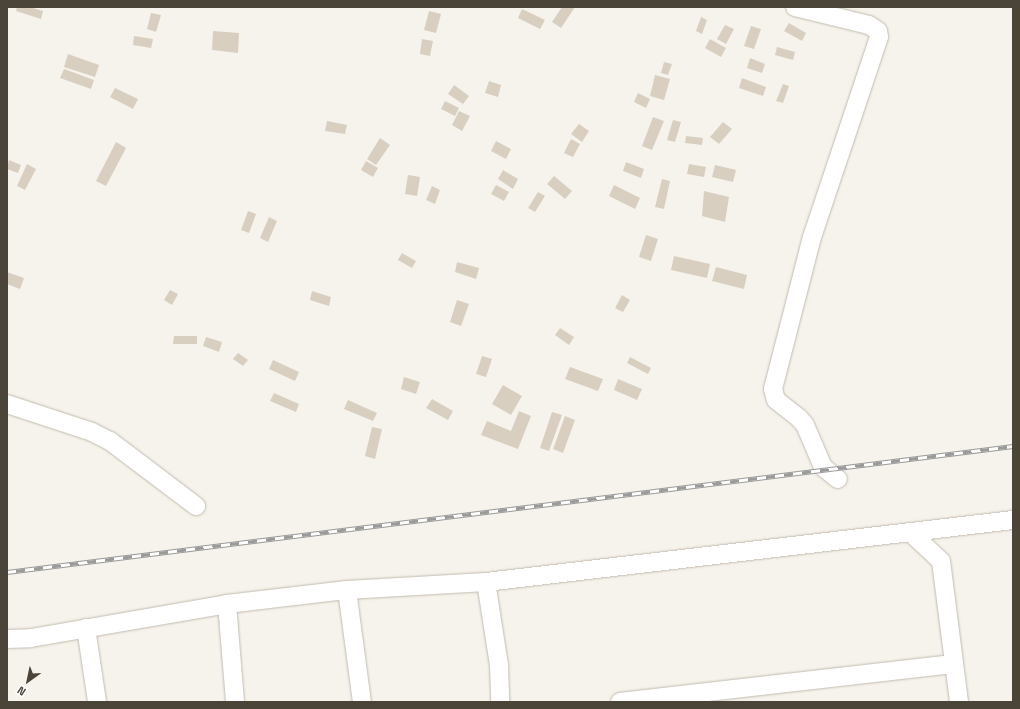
<!DOCTYPE html>
<style>
body{margin:0}
#map{position:relative;width:1020px;height:709px;overflow:hidden;background:#f6f3ec;font-family:"Space Grotesk",sans-serif}
div>[style]{position:absolute}
[style*='--x']{left:calc(var(--x)*1px);top:calc(var(--y)*1px);width:calc(var(--w)*1px);rotate:calc(var(--a)*1deg)}
.building>*{inset:0;background:#d8cfc1}
.roads{filter:drop-shadow(0 0 1px #c2bbae) drop-shadow(0 0 1px #c2bbae)}
.minor>*{height:18px;margin:-9px;padding:0 9px;transform-origin:9px;border-radius:9px;background:#fff}
.rail>*{height:4.5px;margin-top:-2.25px;transform-origin:0;background:repeating-linear-gradient(90deg,#fff 0 9px,#9a9a9a 0 18px);box-sizing:border-box;border-block:1px solid #9a9a9a}
span{translate:-50% -50%;white-space:nowrap;text-align:center;line-height:1.15;-webkit-text-stroke:3.5px #fff;paint-order:stroke}
.frame{position:absolute;inset:0;border:8px solid #4b4439;pointer-events:none}
.north{position:absolute;left:8px;top:661px;width:40px;height:40px;-webkit-text-stroke:3px #fff;paint-order:stroke;rotate:213deg;font-size:11px;font-weight:700;line-height:16px;text-align:center;color:#4b4439}
.north::after{content:'';display:block;margin:auto;width:14px;height:18px;background:#4b4439;clip-path:polygon(50% 0,100% 100%,50% 72%,0 100%)}
</style>
<div id="map">
<div class="building">
<div style="clip-path:polygon(17px 7px,30px 7px,43px 11px,41px 19px,16px 11px)"></div>
<div style="clip-path:polygon(562px 7px,575px 7px,561px 28px,552px 22px)"></div>
<div style="clip-path:polygon(522px 9px,545px 20px,540px 29px,518px 18px)"></div>
<div style="clip-path:polygon(429px 11px,441px 14px,436px 33px,424px 30px)"></div>
<div style="clip-path:polygon(151px 13px,161px 15px,156px 32px,147px 29px)"></div>
<div style="clip-path:polygon(701px 17px,707px 20px,702px 34px,696px 31px)"></div>
<div style="clip-path:polygon(789px 23px,806px 33px,802px 41px,784px 31px)"></div>
<div style="clip-path:polygon(725px 25px,734px 29px,726px 44px,717px 39px)"></div>
<div style="clip-path:polygon(751px 26px,761px 29px,754px 49px,744px 46px)"></div>
<div style="clip-path:polygon(213px 31px,239px 33px,238px 53px,212px 50px)"></div>
<div style="clip-path:polygon(134px 36px,153px 39px,151px 48px,133px 45px)"></div>
<div style="clip-path:polygon(422px 39px,433px 41px,430px 56px,420px 54px)"></div>
<div style="clip-path:polygon(710px 39px,726px 48px,721px 57px,705px 48px)"></div>
<div style="clip-path:polygon(777px 47px,795px 52px,793px 60px,775px 55px)"></div>
<div style="clip-path:polygon(68px 54px,99px 65px,95px 77px,64px 67px)"></div>
<div style="clip-path:polygon(750px 58px,765px 64px,762px 73px,747px 68px)"></div>
<div style="clip-path:polygon(664px 62px,672px 64px,668px 75px,661px 73px)"></div>
<div style="clip-path:polygon(64px 69px,94px 80px,91px 89px,60px 78px)"></div>
<div style="clip-path:polygon(655px 75px,670px 79px,664px 100px,650px 96px)"></div>
<div style="clip-path:polygon(742px 78px,766px 87px,763px 96px,739px 88px)"></div>
<div style="clip-path:polygon(489px 81px,501px 85px,498px 97px,485px 93px)"></div>
<div style="clip-path:polygon(783px 84px,789px 86px,783px 103px,776px 101px)"></div>
<div style="clip-path:polygon(454px 85px,469px 96px,463px 104px,448px 94px)"></div>
<div style="clip-path:polygon(115px 88px,138px 99px,133px 109px,110px 97px)"></div>
<div style="clip-path:polygon(638px 93px,650px 99px,646px 108px,634px 102px)"></div>
<div style="clip-path:polygon(445px 101px,459px 108px,455px 116px,441px 109px)"></div>
<div style="clip-path:polygon(459px 111px,470px 116px,462px 131px,452px 125px)"></div>
<div style="clip-path:polygon(653px 117px,664px 121px,652px 150px,642px 146px)"></div>
<div style="clip-path:polygon(673px 120px,681px 122px,675px 142px,667px 140px)"></div>
<div style="clip-path:polygon(327px 121px,347px 125px,345px 134px,325px 131px)"></div>
<div style="clip-path:polygon(723px 122px,732px 129px,719px 144px,710px 137px)"></div>
<div style="clip-path:polygon(579px 124px,589px 131px,582px 142px,571px 134px)"></div>
<div style="clip-path:polygon(686px 136px,703px 138px,702px 145px,685px 143px)"></div>
<div style="clip-path:polygon(380px 138px,390px 145px,376px 165px,367px 159px)"></div>
<div style="clip-path:polygon(571px 139px,580px 144px,573px 157px,564px 153px)"></div>
<div style="clip-path:polygon(496px 141px,511px 149px,506px 159px,491px 151px)"></div>
<div style="clip-path:polygon(116px 142px,126px 148px,106px 186px,96px 181px)"></div>
<div style="clip-path:polygon(9px 160px,21px 165px,18px 173px,7px 169px)"></div>
<div style="clip-path:polygon(366px 161px,378px 168px,373px 177px,361px 170px)"></div>
<div style="clip-path:polygon(626px 162px,644px 169px,641px 178px,623px 171px)"></div>
<div style="clip-path:polygon(27px 164px,36px 169px,25px 190px,17px 186px)"></div>
<div style="clip-path:polygon(689px 164px,706px 167px,704px 177px,687px 174px)"></div>
<div style="clip-path:polygon(715px 165px,736px 170px,733px 182px,712px 177px)"></div>
<div style="clip-path:polygon(503px 170px,518px 179px,513px 189px,498px 179px)"></div>
<div style="clip-path:polygon(408px 175px,420px 177px,417px 196px,405px 194px)"></div>
<div style="clip-path:polygon(554px 176px,572px 191px,565px 199px,547px 184px)"></div>
<div style="clip-path:polygon(662px 179px,670px 181px,664px 209px,655px 207px)"></div>
<div style="clip-path:polygon(496px 185px,509px 192px,504px 201px,491px 194px)"></div>
<div style="clip-path:polygon(614px 185px,640px 198px,635px 209px,609px 196px)"></div>
<div style="clip-path:polygon(432px 186px,440px 190px,435px 204px,426px 200px)"></div>
<div style="clip-path:polygon(704px 191px,729px 197px,725px 222px,702px 216px)"></div>
<div style="clip-path:polygon(538px 192px,545px 196px,535px 212px,528px 208px)"></div>
<div style="clip-path:polygon(248px 211px,256px 214px,249px 233px,241px 230px)"></div>
<div style="clip-path:polygon(269px 217px,277px 221px,268px 242px,260px 238px)"></div>
<div style="clip-path:polygon(646px 235px,658px 239px,651px 261px,639px 257px)"></div>
<div style="clip-path:polygon(402px 253px,416px 261px,412px 268px,398px 260px)"></div>
<div style="clip-path:polygon(674px 256px,710px 264px,707px 278px,671px 270px)"></div>
<div style="clip-path:polygon(457px 262px,479px 268px,476px 279px,455px 272px)"></div>
<div style="clip-path:polygon(716px 267px,747px 275px,744px 289px,712px 281px)"></div>
<div style="clip-path:polygon(7px 272px,24px 278px,20px 289px,7px 284px)"></div>
<div style="clip-path:polygon(170px 290px,178px 294px,172px 305px,164px 300px)"></div>
<div style="clip-path:polygon(312px 291px,331px 297px,329px 306px,310px 300px)"></div>
<div style="clip-path:polygon(622px 295px,630px 300px,623px 312px,615px 308px)"></div>
<div style="clip-path:polygon(457px 300px,469px 304px,461px 326px,450px 322px)"></div>
<div style="clip-path:polygon(560px 328px,574px 337px,569px 345px,555px 335px)"></div>
<div style="clip-path:polygon(174px 336px,197px 336px,197px 344px,173px 344px)"></div>
<div style="clip-path:polygon(206px 337px,222px 342px,219px 352px,203px 346px)"></div>
<div style="clip-path:polygon(238px 353px,248px 360px,243px 366px,233px 359px)"></div>
<div style="clip-path:polygon(482px 356px,492px 359px,486px 377px,476px 374px)"></div>
<div style="clip-path:polygon(630px 357px,651px 368px,648px 374px,627px 363px)"></div>
<div style="clip-path:polygon(273px 360px,299px 372px,295px 381px,269px 369px)"></div>
<div style="clip-path:polygon(570px 367px,603px 379px,598px 391px,565px 379px)"></div>
<div style="clip-path:polygon(404px 377px,420px 382px,416px 394px,401px 389px)"></div>
<div style="clip-path:polygon(618px 379px,642px 389px,637px 400px,614px 390px)"></div>
<div style="clip-path:polygon(503px 385px,522px 396px,511px 415px,492px 404px)"></div>
<div style="clip-path:polygon(274px 393px,299px 404px,296px 412px,270px 401px)"></div>
<div style="clip-path:polygon(432px 399px,453px 411px,448px 420px,426px 408px)"></div>
<div style="clip-path:polygon(348px 400px,377px 413px,373px 421px,344px 409px)"></div>
<div style="clip-path:polygon(519px 411px,531px 416px,518px 449px,481px 435px,487px 421px,511px 431px)"></div>
<div style="clip-path:polygon(552px 412px,562px 415px,549px 451px,540px 448px)"></div>
<div style="clip-path:polygon(565px 416px,575px 420px,563px 453px,553px 449px)"></div>
<div style="clip-path:polygon(372px 427px,382px 429px,375px 459px,365px 456px)"></div>
</div>
<div class="roads">
<div class="minor">
<div style="--x:795;--y:7;--w:76;--a:13.7"></div>
<div style="--x:869;--y:25;--w:11;--a:34"></div>
<div style="--x:878;--y:31;--w:6;--a:81"></div>
<div style="--x:879;--y:37;--w:211;--a:108.5"></div>
<div style="--x:812;--y:237;--w:157;--a:104.4"></div>
<div style="--x:773;--y:389;--w:11;--a:75"></div>
<div style="--x:776;--y:400;--w:29;--a:38"></div>
<div style="--x:799;--y:418;--w:9;--a:49"></div>
<div style="--x:805;--y:425;--w:46;--a:66.8"></div>
<div style="--x:823;--y:467;--w:19;--a:39"></div>
<div style="--x:7;--y:404;--w:89;--a:18.2"></div>
<div style="--x:92;--y:432;--w:20;--a:27"></div>
<div style="--x:110;--y:441;--w:108;--a:37.1"></div>
<div style="--x:910;--y:532;--w:42;--a:43.1"></div>
<div style="--x:941;--y:561;--w:142;--a:82.7"></div>
<div style="--x:486;--y:582;--w:84;--a:81.1"></div>
<div style="--x:499;--y:665;--w:37;--a:88"></div>
<div style="--x:347;--y:590;--w:113;--a:82.4"></div>
<div style="--x:227;--y:604;--w:98;--a:85.3"></div>
<div style="--x:86;--y:628;--w:75;--a:81.5"></div>
<div style="--x:7;--y:639;--w:24;--a:-2"></div>
<div style="--x:31;--y:638;--w:199;--a:-9.8"></div>
<div style="--x:227;--y:604;--w:121;--a:-6.7"></div>
<div style="--x:347;--y:590;--w:139;--a:-3.3"></div>
<div style="--x:486;--y:582;--w:531;--a:-6.71"></div>
<div style="--x:620;--y:702;--w:335;--a:-6.5"></div>
</div>
</div>
<div class="rail">
<div style="--x:7;--y:572;--w:1014;--a:-7.14"></div>
</div>
<div class="frame"></div>
<div class="north">N</div>
</div>
